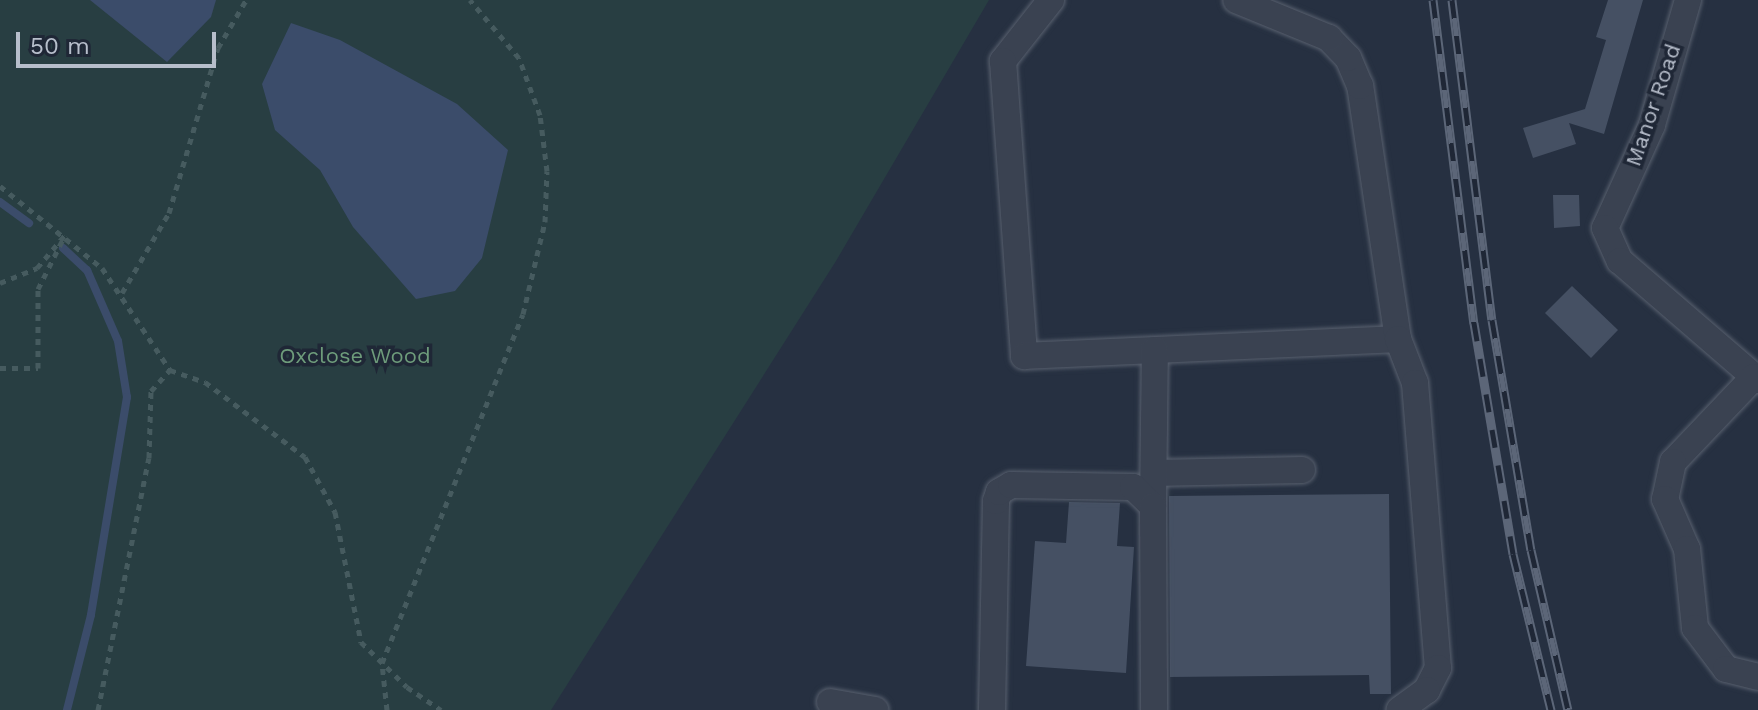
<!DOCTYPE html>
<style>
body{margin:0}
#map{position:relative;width:1758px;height:710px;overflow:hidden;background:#263041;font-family:"Work Sans",sans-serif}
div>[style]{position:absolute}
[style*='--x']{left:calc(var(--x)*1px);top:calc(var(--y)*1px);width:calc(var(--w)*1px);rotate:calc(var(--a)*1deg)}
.green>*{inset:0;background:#283e42}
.water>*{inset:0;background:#3b4c6a}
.stream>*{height:8px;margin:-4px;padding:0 4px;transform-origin:4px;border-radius:4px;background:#3b4c6a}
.building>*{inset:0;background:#455063}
.path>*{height:5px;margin-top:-2.5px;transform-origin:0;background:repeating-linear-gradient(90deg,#465b5f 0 6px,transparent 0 12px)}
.roads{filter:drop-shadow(0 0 2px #58606e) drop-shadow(0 0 2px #58606e)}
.minor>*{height:26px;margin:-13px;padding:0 13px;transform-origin:13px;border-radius:13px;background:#3a4251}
.rail>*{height:9px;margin-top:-4.5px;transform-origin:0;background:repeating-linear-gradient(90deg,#1f2736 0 18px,#5c6678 0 36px);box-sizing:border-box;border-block:2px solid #5c6678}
span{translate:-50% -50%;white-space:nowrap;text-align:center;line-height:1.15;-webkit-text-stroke:7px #1f2736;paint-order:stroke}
.street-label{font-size:22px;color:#b7becb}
.park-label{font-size:22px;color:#6e9c7b}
.scale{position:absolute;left:16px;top:32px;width:200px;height:36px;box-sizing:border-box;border:4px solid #b7becb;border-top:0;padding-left:10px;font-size:24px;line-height:28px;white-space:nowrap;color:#b7becb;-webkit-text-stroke:6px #1f2736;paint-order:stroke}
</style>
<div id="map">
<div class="green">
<div style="clip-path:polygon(0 0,989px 0,836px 261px,551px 710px,0 710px)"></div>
</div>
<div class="water">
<div style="clip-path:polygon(90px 0,216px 0,211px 17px,167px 62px)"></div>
<div style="clip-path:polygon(291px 23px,340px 40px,457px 104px,508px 150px,482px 258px,455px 291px,416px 299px,353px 227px,320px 170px,275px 130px,262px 84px)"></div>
</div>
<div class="stream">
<div style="--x:0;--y:202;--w:36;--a:36"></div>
<div style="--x:63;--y:248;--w:33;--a:43"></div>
<div style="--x:87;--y:270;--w:77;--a:66.4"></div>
<div style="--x:118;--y:341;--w:57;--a:80.9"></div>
<div style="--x:127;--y:397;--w:221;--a:99.4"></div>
<div style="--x:91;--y:615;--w:98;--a:104.2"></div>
</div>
<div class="building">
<div style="clip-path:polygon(1608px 0,1643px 0,1604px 134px,1569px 123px,1576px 144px,1533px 158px,1523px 128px,1585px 109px,1606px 40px,1596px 37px)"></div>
<div style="clip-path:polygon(1553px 195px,1579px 195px,1580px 226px,1554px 228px)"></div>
<div style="clip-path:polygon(1572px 286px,1618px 330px,1591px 358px,1545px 313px)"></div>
<div style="clip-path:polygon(1389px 494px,1391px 694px,1370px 694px,1369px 675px,1170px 677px,1169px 496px)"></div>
<div style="clip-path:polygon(1069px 502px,1120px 503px,1117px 546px,1134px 547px,1126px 673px,1026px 666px,1035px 541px,1066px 543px)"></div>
</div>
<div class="path">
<div style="--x:0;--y:186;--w:131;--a:38.8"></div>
<div style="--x:102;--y:268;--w:123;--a:56.3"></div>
<div style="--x:170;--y:370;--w:37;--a:19"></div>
<div style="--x:205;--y:382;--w:125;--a:36.9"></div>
<div style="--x:305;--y:457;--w:63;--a:61.4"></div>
<div style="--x:335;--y:512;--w:133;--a:78.7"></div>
<div style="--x:361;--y:642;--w:64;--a:44.4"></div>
<div style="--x:407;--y:687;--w:41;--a:34.1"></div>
<div style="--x:0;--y:283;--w:40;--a:-22"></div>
<div style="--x:37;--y:268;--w:43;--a:-49.7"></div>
<div style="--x:122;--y:293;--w:93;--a:-59.6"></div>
<div style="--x:169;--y:213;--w:172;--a:-73.5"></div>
<div style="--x:218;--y:48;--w:56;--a:-59.7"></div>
<div style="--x:0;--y:368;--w:38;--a:0"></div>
<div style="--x:38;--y:368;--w:79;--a:-90"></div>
<div style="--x:38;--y:289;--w:60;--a:-63.4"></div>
<div style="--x:98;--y:710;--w:257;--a:-78.6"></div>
<div style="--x:149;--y:458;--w:67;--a:-88.3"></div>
<div style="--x:151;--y:391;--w:28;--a:-48"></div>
<div style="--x:387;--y:710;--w:47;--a:-96.1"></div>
<div style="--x:382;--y:663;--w:376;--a:-68"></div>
<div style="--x:523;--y:314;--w:95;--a:-76.6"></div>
<div style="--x:545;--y:222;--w:51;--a:-87.8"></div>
<div style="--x:547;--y:171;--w:56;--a:-97.1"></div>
<div style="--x:540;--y:115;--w:61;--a:-110.2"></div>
<div style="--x:519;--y:58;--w:76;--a:-130.2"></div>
</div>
<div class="roads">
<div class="minor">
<div style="--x:1051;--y:0;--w:78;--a:128.2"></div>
<div style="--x:1003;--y:61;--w:296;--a:85.9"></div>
<div style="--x:1024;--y:356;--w:374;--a:-2.6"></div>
<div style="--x:1398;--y:339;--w:256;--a:-98.5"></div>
<div style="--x:1360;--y:86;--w:30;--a:-113"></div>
<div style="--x:1348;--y:58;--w:28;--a:-134"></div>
<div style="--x:1329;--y:38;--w:100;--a:-157.8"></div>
<div style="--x:1688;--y:0;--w:130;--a:106.1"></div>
<div style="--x:1652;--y:125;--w:113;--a:114.5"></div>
<div style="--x:1605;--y:228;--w:36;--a:66"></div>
<div style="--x:1620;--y:261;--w:182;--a:40.8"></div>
<div style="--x:1398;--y:339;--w:47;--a:68.9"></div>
<div style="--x:1415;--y:383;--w:286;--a:85.4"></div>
<div style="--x:1438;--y:668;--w:25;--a:117"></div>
<div style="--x:1427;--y:690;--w:34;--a:144"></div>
<div style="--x:1754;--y:377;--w:117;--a:133.6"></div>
<div style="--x:1673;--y:462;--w:38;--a:102"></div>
<div style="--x:1665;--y:499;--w:55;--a:66.3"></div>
<div style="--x:1687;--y:549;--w:79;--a:84.2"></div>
<div style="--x:1695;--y:628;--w:51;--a:52.9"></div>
<div style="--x:1726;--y:669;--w:33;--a:14"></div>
<div style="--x:1154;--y:473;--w:148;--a:-1.2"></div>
<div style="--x:1153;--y:506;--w:156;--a:-89.3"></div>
<div style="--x:830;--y:702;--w:46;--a:10.1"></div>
<div style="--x:992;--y:710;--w:209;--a:-88.9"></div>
<div style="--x:996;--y:501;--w:9;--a:-72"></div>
<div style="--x:999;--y:492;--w:14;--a:-30"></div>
<div style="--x:1011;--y:485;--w:122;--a:0.9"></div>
<div style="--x:1133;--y:487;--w:28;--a:44"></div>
<div style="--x:1153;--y:506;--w:204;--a:89.7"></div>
</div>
</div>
<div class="rail">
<div style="--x:1433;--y:0;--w:326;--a:82.8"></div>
<div style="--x:1474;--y:323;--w:234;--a:80.4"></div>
<div style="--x:1513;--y:554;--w:161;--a:76.3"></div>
<div style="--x:1452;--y:0;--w:322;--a:82.9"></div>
<div style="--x:1492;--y:320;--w:233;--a:80.4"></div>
<div style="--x:1531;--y:550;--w:164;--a:77"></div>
</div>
<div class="street-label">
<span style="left:1653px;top:105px;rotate:-71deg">Manor Road</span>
</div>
<div class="park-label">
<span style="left:355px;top:356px">Oxclose Wood</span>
</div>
<div class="scale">50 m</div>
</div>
